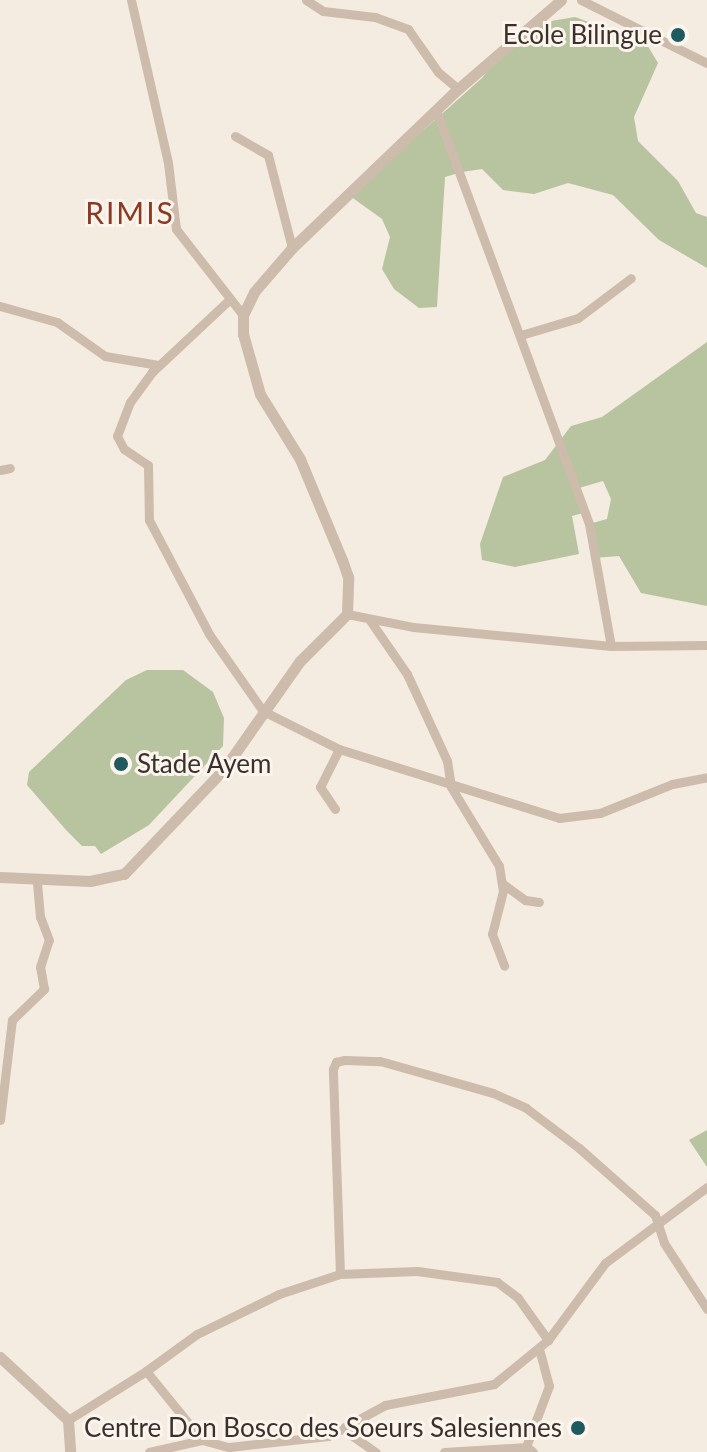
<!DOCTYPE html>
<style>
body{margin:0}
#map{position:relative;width:707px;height:1452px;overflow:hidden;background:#f4ebe1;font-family:Lato,sans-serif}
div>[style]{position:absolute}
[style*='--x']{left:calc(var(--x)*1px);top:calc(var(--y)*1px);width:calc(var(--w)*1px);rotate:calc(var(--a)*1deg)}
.green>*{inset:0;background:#b8c4a0}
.minor>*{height:9px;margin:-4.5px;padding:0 4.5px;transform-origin:4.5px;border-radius:4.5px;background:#cdbbac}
.tertiary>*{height:11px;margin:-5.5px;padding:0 5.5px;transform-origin:5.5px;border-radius:5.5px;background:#cdbbac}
.dots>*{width:22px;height:22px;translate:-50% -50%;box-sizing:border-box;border:4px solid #fbf5ee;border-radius:50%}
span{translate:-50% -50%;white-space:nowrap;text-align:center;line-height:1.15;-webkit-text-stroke:6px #fbf5ee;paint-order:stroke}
.poi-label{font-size:26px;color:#3b302b}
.right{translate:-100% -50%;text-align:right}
.left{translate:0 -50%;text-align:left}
.quarter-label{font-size:30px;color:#8c3b22;letter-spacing:2px}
</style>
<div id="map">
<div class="green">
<div style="clip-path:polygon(575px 17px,646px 43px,658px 63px,634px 117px,638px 141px,678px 181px,696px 213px,707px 217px,707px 268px,659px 240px,613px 195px,568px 183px,534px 194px,503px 190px,482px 169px,462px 172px,445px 177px,437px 307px,419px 308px,394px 289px,382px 269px,390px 237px,382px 219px,350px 196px,482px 78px,502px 52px,545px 22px)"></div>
<div style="clip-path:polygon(707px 342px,707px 606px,641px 593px,619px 556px,594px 558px,589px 524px,607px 519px,611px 499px,603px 481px,579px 488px,583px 513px,572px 516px,579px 554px,515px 567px,482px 560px,480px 544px,503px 477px,545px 460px,571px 426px,602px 417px)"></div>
<div style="clip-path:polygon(147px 670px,183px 670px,213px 692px,224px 718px,223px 746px,149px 825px,101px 854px,95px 846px,82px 846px,66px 830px,27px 785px,29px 772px,126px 680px)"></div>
<div style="clip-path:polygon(707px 1130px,707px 1167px,689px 1140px)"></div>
</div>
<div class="minor">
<div style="--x:131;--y:0;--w:167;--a:77.2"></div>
<div style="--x:168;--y:163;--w:66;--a:83.1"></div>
<div style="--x:176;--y:229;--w:109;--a:52.1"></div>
<div style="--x:306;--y:0;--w:20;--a:33"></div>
<div style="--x:323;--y:11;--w:52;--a:6.6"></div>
<div style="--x:375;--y:17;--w:35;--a:20"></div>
<div style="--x:408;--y:29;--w:52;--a:55.1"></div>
<div style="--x:438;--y:72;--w:26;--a:40"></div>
<div style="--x:581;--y:0;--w:141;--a:26.6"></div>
<div style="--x:436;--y:110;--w:441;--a:69.7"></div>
<div style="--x:589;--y:524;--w:124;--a:79.8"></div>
<div style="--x:235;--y:136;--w:38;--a:30"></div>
<div style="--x:268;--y:155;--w:96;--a:75.5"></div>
<div style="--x:230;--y:299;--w:107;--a:136.9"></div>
<div style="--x:152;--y:372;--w:37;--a:126"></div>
<div style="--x:130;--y:402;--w:36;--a:111"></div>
<div style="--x:117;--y:436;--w:15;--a:62"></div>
<div style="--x:124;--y:449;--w:29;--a:34"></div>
<div style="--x:148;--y:465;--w:55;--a:89"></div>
<div style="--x:149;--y:520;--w:129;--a:62.2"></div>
<div style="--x:209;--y:634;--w:94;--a:55"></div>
<div style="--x:263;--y:711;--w:85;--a:26.6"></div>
<div style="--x:339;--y:749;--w:231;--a:17.4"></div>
<div style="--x:559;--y:818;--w:41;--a:-7"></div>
<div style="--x:600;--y:813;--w:78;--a:-21.9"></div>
<div style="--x:672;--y:784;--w:36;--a:-11"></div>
<div style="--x:0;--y:306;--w:59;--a:15.7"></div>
<div style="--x:57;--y:322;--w:59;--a:35.3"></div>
<div style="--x:105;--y:356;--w:54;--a:9.6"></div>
<div style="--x:521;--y:335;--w:59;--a:-16.6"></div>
<div style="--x:578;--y:318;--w:66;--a:-37"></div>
<div style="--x:0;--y:470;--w:10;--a:-11"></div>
<div style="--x:347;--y:614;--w:67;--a:11.1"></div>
<div style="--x:413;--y:627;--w:199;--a:5.5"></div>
<div style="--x:611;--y:646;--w:96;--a:-0.6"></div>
<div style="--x:369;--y:619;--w:67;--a:55.4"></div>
<div style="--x:407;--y:674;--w:96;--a:65.3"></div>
<div style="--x:447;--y:761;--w:26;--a:81"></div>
<div style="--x:451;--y:787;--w:92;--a:58.7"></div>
<div style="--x:499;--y:866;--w:25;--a:81"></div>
<div style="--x:503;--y:891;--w:44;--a:104.3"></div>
<div style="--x:492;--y:934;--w:34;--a:69"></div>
<div style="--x:335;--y:809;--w:27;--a:-124"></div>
<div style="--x:320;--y:787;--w:42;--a:-63.4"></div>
<div style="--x:503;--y:884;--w:27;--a:36"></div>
<div style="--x:525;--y:900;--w:14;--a:8"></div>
<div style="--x:0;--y:1120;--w:101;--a:-83.2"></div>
<div style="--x:12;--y:1020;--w:45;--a:-44.1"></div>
<div style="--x:44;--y:989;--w:22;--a:-100"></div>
<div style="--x:40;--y:967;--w:28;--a:-72"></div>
<div style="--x:49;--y:940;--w:25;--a:-111"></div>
<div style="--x:40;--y:917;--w:37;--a:-95"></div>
<div style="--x:340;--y:1274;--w:205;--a:-92"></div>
<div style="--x:333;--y:1069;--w:8;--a:-67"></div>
<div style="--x:336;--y:1062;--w:9;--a:-13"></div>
<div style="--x:345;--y:1060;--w:35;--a:2"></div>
<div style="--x:380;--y:1061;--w:117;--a:15.8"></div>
<div style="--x:493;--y:1093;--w:36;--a:24"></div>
<div style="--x:526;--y:1108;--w:66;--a:37"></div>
<div style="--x:579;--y:1148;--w:101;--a:41.4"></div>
<div style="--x:655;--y:1215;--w:29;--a:72"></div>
<div style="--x:664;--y:1243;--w:79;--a:56.9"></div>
<div style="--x:146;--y:1371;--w:63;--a:-36"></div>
<div style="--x:197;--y:1334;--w:91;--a:-26"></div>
<div style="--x:279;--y:1294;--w:64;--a:-18.2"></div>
<div style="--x:340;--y:1274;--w:77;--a:-2.2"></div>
<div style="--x:417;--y:1271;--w:81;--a:7.8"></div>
<div style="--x:497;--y:1282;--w:26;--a:37"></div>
<div style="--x:518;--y:1298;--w:52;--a:54.5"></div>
<div style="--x:68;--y:1420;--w:92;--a:-32.1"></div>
<div style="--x:146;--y:1371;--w:89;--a:50.9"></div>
<div style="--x:202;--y:1440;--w:28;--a:15"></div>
<div style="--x:229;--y:1447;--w:100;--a:-6.3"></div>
<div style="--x:328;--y:1436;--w:65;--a:-28.5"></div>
<div style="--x:385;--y:1405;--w:111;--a:-10.9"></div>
<div style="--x:494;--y:1384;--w:70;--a:-39.2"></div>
<div style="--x:548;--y:1340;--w:96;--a:-53.5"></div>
<div style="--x:605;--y:1263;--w:127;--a:-36.7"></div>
<div style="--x:344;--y:1430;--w:39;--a:35"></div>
<div style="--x:149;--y:1452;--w:54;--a:-12.8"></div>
<div style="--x:444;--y:1452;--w:83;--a:-3.4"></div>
<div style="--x:527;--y:1447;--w:8;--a:40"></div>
<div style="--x:524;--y:1452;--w:71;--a:-69.3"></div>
<div style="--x:549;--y:1386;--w:38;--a:-105"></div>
</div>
<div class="tertiary">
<div style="--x:0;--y:877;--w:90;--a:2.5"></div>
<div style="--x:90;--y:881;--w:35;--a:-12"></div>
<div style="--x:124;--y:874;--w:145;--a:-46.4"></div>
<div style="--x:224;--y:769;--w:132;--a:-54.9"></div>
<div style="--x:300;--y:661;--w:66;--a:-45"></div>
<div style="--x:347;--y:614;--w:37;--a:-88"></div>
<div style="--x:348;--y:577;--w:18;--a:-109"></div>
<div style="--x:342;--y:560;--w:109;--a:-112.6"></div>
<div style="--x:300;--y:459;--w:76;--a:-121.6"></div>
<div style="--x:260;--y:394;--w:62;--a:-105.8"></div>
<div style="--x:243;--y:334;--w:19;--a:-90"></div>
<div style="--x:243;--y:315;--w:25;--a:-64"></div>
<div style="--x:254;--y:292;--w:58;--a:-49.2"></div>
<div style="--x:292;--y:248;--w:230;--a:-43.8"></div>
<div style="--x:458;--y:89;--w:136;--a:-40.8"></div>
<div style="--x:0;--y:1357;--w:93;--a:42.8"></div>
<div style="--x:68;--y:1420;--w:32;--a:86"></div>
</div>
<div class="dots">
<div style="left:678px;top:35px;background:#1f5a5e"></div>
<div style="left:121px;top:764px;background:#1f5a5e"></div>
<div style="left:578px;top:1428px;background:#1f5a5e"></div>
</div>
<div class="poi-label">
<span class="right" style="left:662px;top:35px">Ecole Bilingue</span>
<span class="left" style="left:137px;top:764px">Stade Ayem</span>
<span class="right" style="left:562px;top:1428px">Centre Don Bosco des Soeurs Salesiennes</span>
</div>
<div class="quarter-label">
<span style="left:130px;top:212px">RIMIS</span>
</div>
</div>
